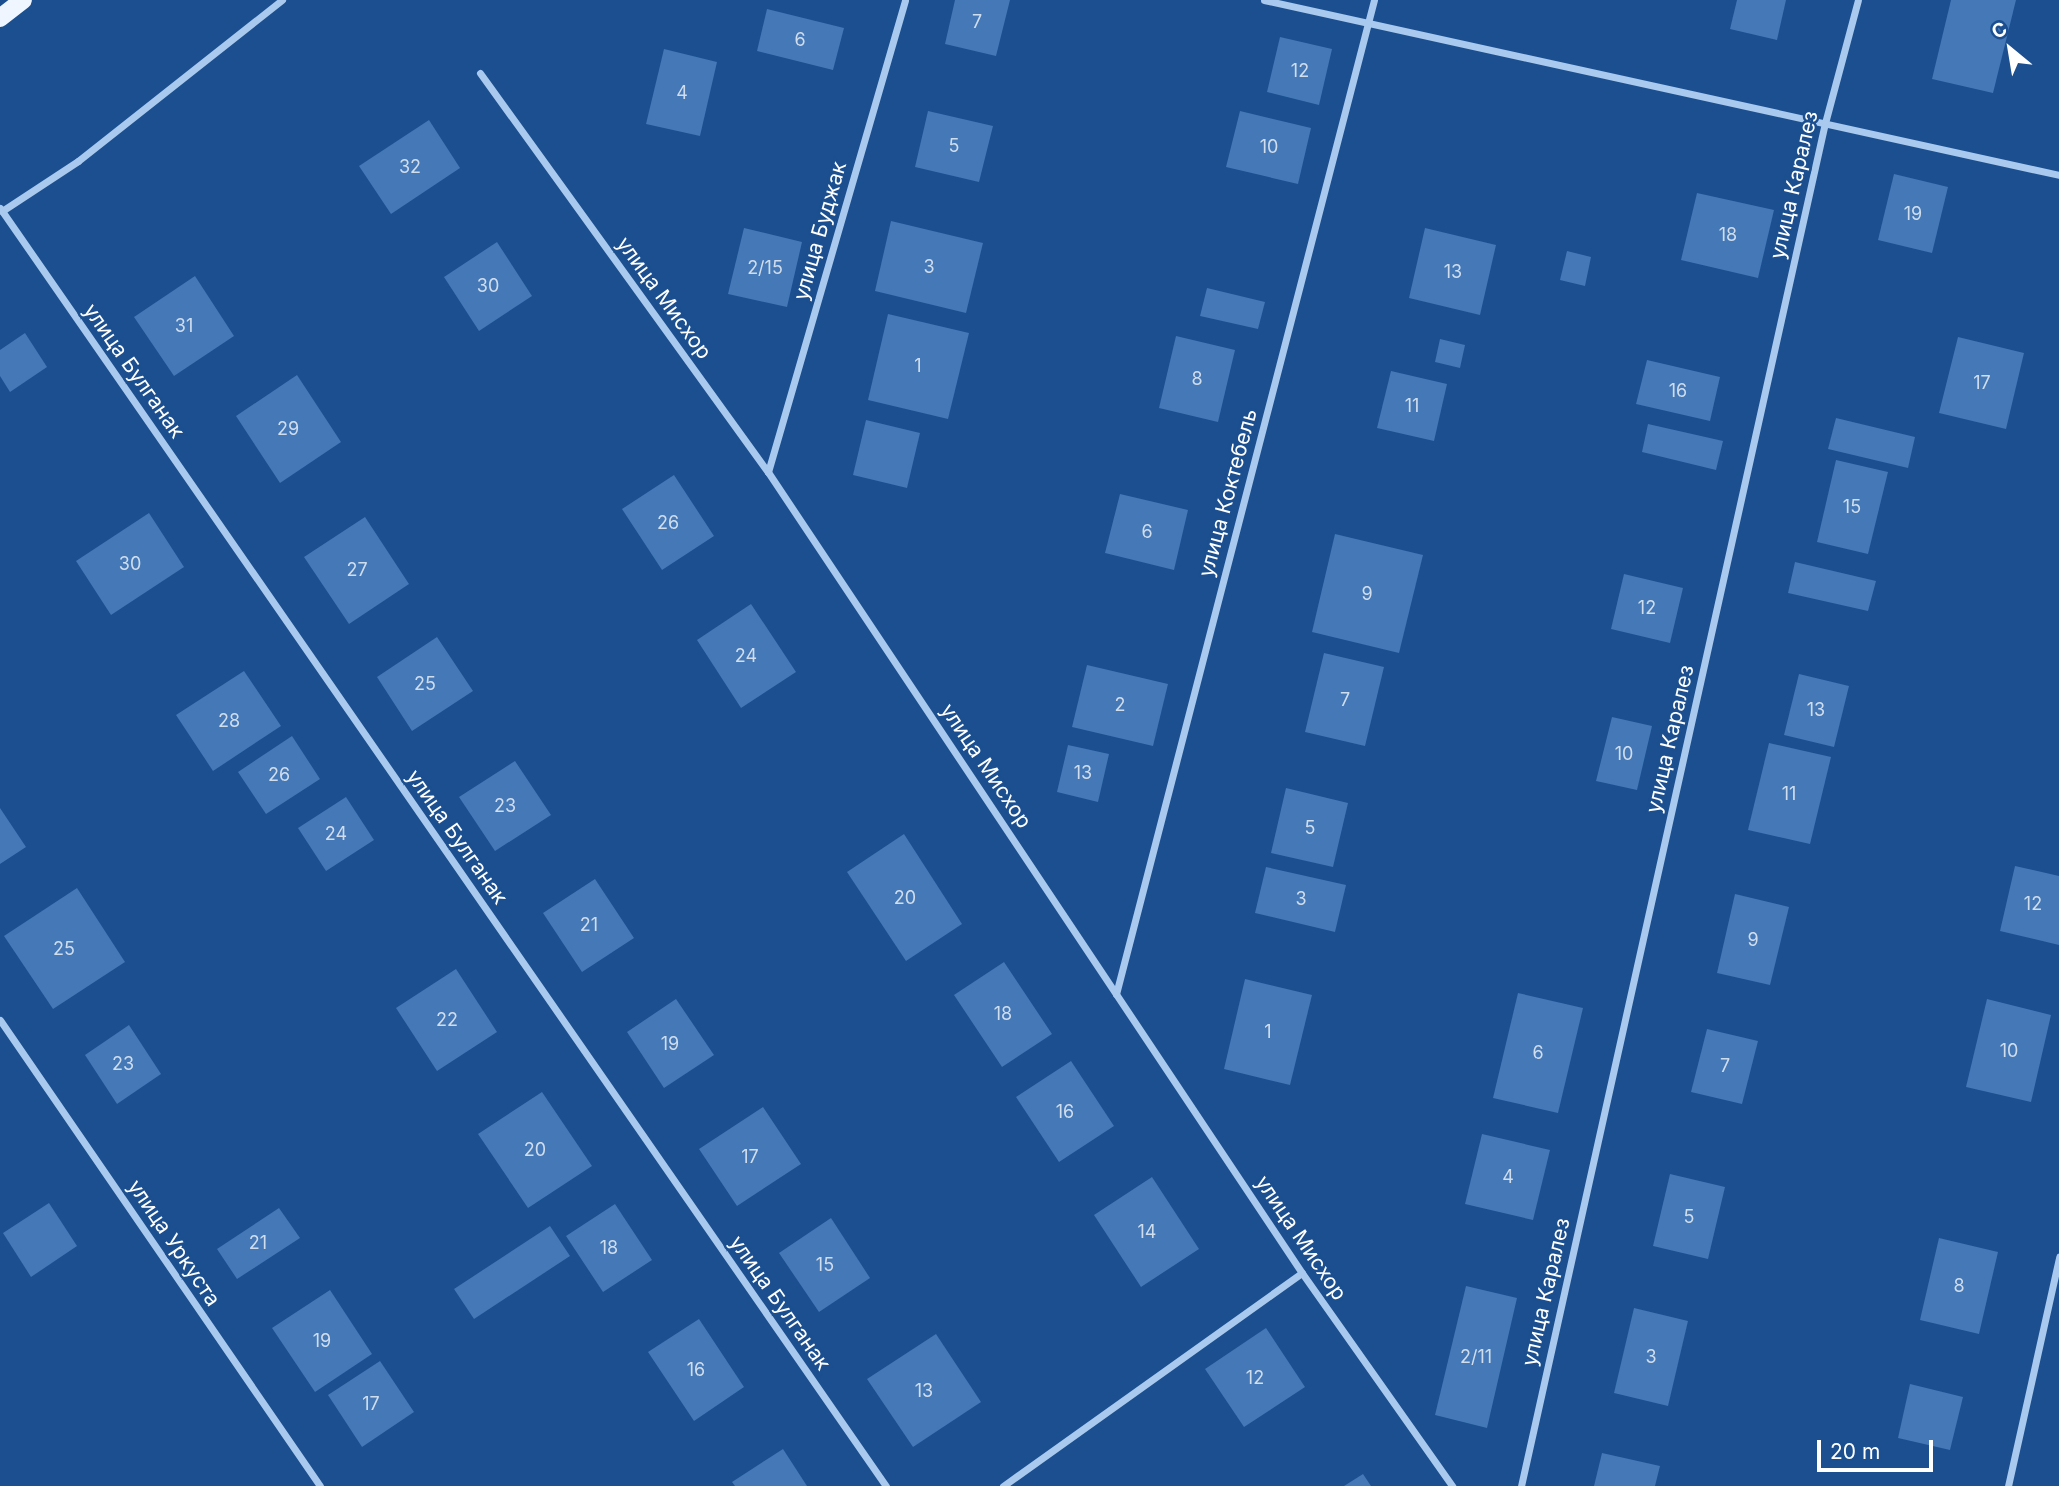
<!DOCTYPE html>
<meta charset="utf-8">
<style>
body{margin:0}
#map{position:relative;width:2059px;height:1486px;overflow:hidden;background:#1b4f8f;font-family:Inter,sans-serif}
div>[style]{position:absolute}
[style*='--x']{left:calc(var(--x)*1px);top:calc(var(--y)*1px);width:calc(var(--w)*1px);rotate:calc(var(--a)*1deg)}
.building>*{inset:0;background:#4478b7}
.street>*{height:7px;margin:-3.5px;padding:0 3.5px;transform-origin:3.5px;border-radius:3.5px;background:#a9c9ee}
.primary>*{height:18px;margin:-9px;padding:0 9px;transform-origin:9px;border-radius:9px;background:#f0f6ff}
span{translate:-50% -50%;white-space:nowrap;text-align:center;line-height:1.15;-webkit-text-stroke:5px #1b4f8f;paint-order:stroke}
.number-label{font-size:18px;color:#d0dded}
.number-label span{-webkit-text-stroke-width:0}
.street-label{font-size:21px;color:#fff}
.north{position:absolute;left:1975px;top:14px;width:70px;height:70px;-webkit-text-stroke:5px #1b4f8f;paint-order:stroke;rotate:330deg;font-size:19px;font-weight:700;line-height:28px;text-align:center;color:#fff}
.north::after{content:'';display:block;margin:auto;width:24px;height:32px;background:#fff;clip-path:polygon(50% 0,100% 100%,50% 72%,0 100%)}
.scale{position:absolute;left:1817px;top:1440px;width:116px;height:32px;box-sizing:border-box;border:4px solid #fff;border-top:0;padding-left:9px;font-size:21px;line-height:24px;white-space:nowrap;color:#fff;-webkit-text-stroke:5px #1b4f8f;paint-order:stroke}
</style>
<div id="map">
<div class="building">
<div style="clip-path:polygon(955px 0,1010px 0,996px 56px,945px 44px)"></div>
<div style="clip-path:polygon(1737px 0,1786px 0,1777px 40px,1730px 29px)"></div>
<div style="clip-path:polygon(1951px 0,2016px 0,1993px 93px,1932px 79px)"></div>
<div style="clip-path:polygon(767px 9px,844px 28px,833px 70px,757px 51px)"></div>
<div style="clip-path:polygon(1280px 37px,1332px 49px,1319px 105px,1267px 92px)"></div>
<div style="clip-path:polygon(664px 49px,717px 62px,700px 136px,646px 124px)"></div>
<div style="clip-path:polygon(928px 111px,993px 126px,979px 182px,915px 167px)"></div>
<div style="clip-path:polygon(1240px 111px,1311px 128px,1298px 184px,1226px 167px)"></div>
<div style="clip-path:polygon(429px 120px,460px 168px,391px 214px,359px 166px)"></div>
<div style="clip-path:polygon(1894px 174px,1948px 187px,1932px 253px,1878px 240px)"></div>
<div style="clip-path:polygon(1697px 193px,1774px 210px,1758px 278px,1681px 260px)"></div>
<div style="clip-path:polygon(891px 221px,983px 243px,966px 313px,875px 291px)"></div>
<div style="clip-path:polygon(744px 228px,802px 242px,787px 307px,728px 294px)"></div>
<div style="clip-path:polygon(1425px 228px,1496px 245px,1480px 315px,1409px 298px)"></div>
<div style="clip-path:polygon(497px 242px,532px 296px,479px 331px,444px 277px)"></div>
<div style="clip-path:polygon(1567px 251px,1591px 257px,1585px 286px,1560px 280px)"></div>
<div style="clip-path:polygon(195px 276px,234px 336px,174px 376px,134px 317px)"></div>
<div style="clip-path:polygon(1207px 288px,1265px 302px,1258px 329px,1200px 316px)"></div>
<div style="clip-path:polygon(888px 314px,969px 333px,948px 419px,868px 400px)"></div>
<div style="clip-path:polygon(25px 333px,47px 367px,10px 392px,0 376px,0 350px)"></div>
<div style="clip-path:polygon(1176px 336px,1235px 350px,1218px 422px,1159px 408px)"></div>
<div style="clip-path:polygon(1958px 337px,2024px 353px,2006px 429px,1939px 413px)"></div>
<div style="clip-path:polygon(1440px 339px,1465px 345px,1460px 368px,1435px 362px)"></div>
<div style="clip-path:polygon(1647px 360px,1720px 377px,1710px 421px,1636px 404px)"></div>
<div style="clip-path:polygon(1391px 371px,1447px 384px,1434px 441px,1377px 428px)"></div>
<div style="clip-path:polygon(297px 375px,341px 442px,280px 483px,236px 416px)"></div>
<div style="clip-path:polygon(1836px 418px,1915px 437px,1908px 468px,1828px 449px)"></div>
<div style="clip-path:polygon(866px 420px,920px 433px,907px 488px,853px 475px)"></div>
<div style="clip-path:polygon(1648px 424px,1723px 441px,1716px 470px,1642px 452px)"></div>
<div style="clip-path:polygon(1836px 460px,1888px 472px,1868px 554px,1817px 542px)"></div>
<div style="clip-path:polygon(674px 475px,714px 536px,662px 570px,622px 509px)"></div>
<div style="clip-path:polygon(1120px 494px,1188px 510px,1174px 570px,1105px 553px)"></div>
<div style="clip-path:polygon(149px 513px,184px 567px,111px 615px,76px 561px)"></div>
<div style="clip-path:polygon(365px 517px,409px 584px,349px 624px,304px 557px)"></div>
<div style="clip-path:polygon(1335px 534px,1423px 555px,1399px 653px,1312px 632px)"></div>
<div style="clip-path:polygon(1795px 562px,1876px 581px,1868px 611px,1788px 593px)"></div>
<div style="clip-path:polygon(1624px 574px,1683px 588px,1670px 643px,1611px 629px)"></div>
<div style="clip-path:polygon(751px 604px,796px 672px,741px 708px,697px 640px)"></div>
<div style="clip-path:polygon(437px 637px,473px 691px,412px 731px,377px 677px)"></div>
<div style="clip-path:polygon(1324px 653px,1384px 667px,1365px 746px,1305px 732px)"></div>
<div style="clip-path:polygon(1087px 665px,1168px 684px,1153px 746px,1072px 727px)"></div>
<div style="clip-path:polygon(244px 671px,281px 726px,213px 771px,176px 715px)"></div>
<div style="clip-path:polygon(1799px 674px,1849px 686px,1834px 747px,1784px 735px)"></div>
<div style="clip-path:polygon(1612px 717px,1652px 726px,1637px 790px,1596px 781px)"></div>
<div style="clip-path:polygon(292px 736px,320px 779px,266px 814px,238px 772px)"></div>
<div style="clip-path:polygon(1769px 743px,1831px 757px,1810px 844px,1748px 830px)"></div>
<div style="clip-path:polygon(1068px 745px,1109px 754px,1098px 802px,1057px 792px)"></div>
<div style="clip-path:polygon(515px 761px,551px 815px,495px 851px,459px 797px)"></div>
<div style="clip-path:polygon(1286px 788px,1348px 803px,1333px 867px,1271px 853px)"></div>
<div style="clip-path:polygon(346px 797px,374px 840px,326px 871px,298px 828px)"></div>
<div style="clip-path:polygon(0 808px,26px 847px,0 864px)"></div>
<div style="clip-path:polygon(904px 834px,962px 924px,906px 961px,847px 872px)"></div>
<div style="clip-path:polygon(2015px 866px,2059px 876px,2059px 945px,2000px 931px)"></div>
<div style="clip-path:polygon(1266px 867px,1346px 885px,1335px 932px,1255px 913px)"></div>
<div style="clip-path:polygon(595px 879px,634px 938px,582px 972px,543px 913px)"></div>
<div style="clip-path:polygon(77px 888px,125px 962px,53px 1009px,4px 936px)"></div>
<div style="clip-path:polygon(1735px 894px,1789px 907px,1770px 985px,1717px 973px)"></div>
<div style="clip-path:polygon(1004px 962px,1052px 1034px,1002px 1067px,954px 995px)"></div>
<div style="clip-path:polygon(456px 969px,497px 1032px,437px 1071px,396px 1008px)"></div>
<div style="clip-path:polygon(1245px 979px,1312px 995px,1290px 1085px,1224px 1069px)"></div>
<div style="clip-path:polygon(1518px 993px,1583px 1008px,1558px 1113px,1493px 1098px)"></div>
<div style="clip-path:polygon(676px 999px,714px 1055px,664px 1088px,627px 1032px)"></div>
<div style="clip-path:polygon(1987px 999px,2051px 1015px,2031px 1102px,1966px 1087px)"></div>
<div style="clip-path:polygon(129px 1025px,161px 1074px,117px 1104px,85px 1055px)"></div>
<div style="clip-path:polygon(1707px 1029px,1758px 1041px,1742px 1104px,1691px 1092px)"></div>
<div style="clip-path:polygon(1071px 1061px,1114px 1126px,1059px 1162px,1016px 1097px)"></div>
<div style="clip-path:polygon(542px 1092px,592px 1166px,528px 1208px,478px 1134px)"></div>
<div style="clip-path:polygon(763px 1107px,801px 1164px,737px 1206px,699px 1149px)"></div>
<div style="clip-path:polygon(1482px 1134px,1550px 1150px,1533px 1220px,1465px 1204px)"></div>
<div style="clip-path:polygon(1670px 1174px,1725px 1187px,1708px 1259px,1653px 1246px)"></div>
<div style="clip-path:polygon(1152px 1177px,1199px 1249px,1141px 1287px,1094px 1215px)"></div>
<div style="clip-path:polygon(49px 1203px,77px 1246px,31px 1277px,3px 1233px)"></div>
<div style="clip-path:polygon(615px 1204px,652px 1260px,603px 1292px,566px 1236px)"></div>
<div style="clip-path:polygon(279px 1208px,300px 1238px,237px 1279px,217px 1249px)"></div>
<div style="clip-path:polygon(831px 1218px,870px 1278px,819px 1312px,779px 1253px)"></div>
<div style="clip-path:polygon(550px 1226px,570px 1256px,474px 1319px,454px 1289px)"></div>
<div style="clip-path:polygon(1939px 1238px,1998px 1252px,1979px 1334px,1920px 1320px)"></div>
<div style="clip-path:polygon(1466px 1286px,1517px 1298px,1487px 1428px,1435px 1415px)"></div>
<div style="clip-path:polygon(330px 1290px,372px 1354px,315px 1392px,272px 1328px)"></div>
<div style="clip-path:polygon(1634px 1308px,1688px 1321px,1668px 1406px,1614px 1393px)"></div>
<div style="clip-path:polygon(699px 1319px,744px 1387px,694px 1421px,648px 1352px)"></div>
<div style="clip-path:polygon(1266px 1328px,1305px 1387px,1244px 1427px,1205px 1369px)"></div>
<div style="clip-path:polygon(936px 1334px,981px 1402px,913px 1447px,867px 1379px)"></div>
<div style="clip-path:polygon(380px 1361px,414px 1412px,362px 1447px,328px 1395px)"></div>
<div style="clip-path:polygon(1910px 1384px,1963px 1397px,1950px 1450px,1898px 1438px)"></div>
<div style="clip-path:polygon(783px 1449px,807px 1486px,735px 1486px,732px 1482px)"></div>
<div style="clip-path:polygon(1602px 1453px,1660px 1466px,1655px 1486px,1594px 1486px)"></div>
<div style="clip-path:polygon(1363px 1474px,1371px 1486px,1344px 1486px)"></div>
</div>
<div class="street">
<div style="--x:1264;--y:0;--w:814;--a:12.41"></div>
<div style="--x:480;--y:73;--w:492;--a:54.2"></div>
<div style="--x:768;--y:472;--w:963;--a:56.31"></div>
<div style="--x:1302;--y:1273;--w:261;--a:54.8"></div>
<div style="--x:0;--y:208;--w:1555;--a:55.27"></div>
<div style="--x:2;--y:211;--w:91;--a:-33.3"></div>
<div style="--x:78;--y:161;--w:260;--a:-38.3"></div>
<div style="--x:768;--y:472;--w:491;--a:-73.8"></div>
<div style="--x:1116;--y:994;--w:1027;--a:-75.45"></div>
<div style="--x:0;--y:1020;--w:565;--a:55.52"></div>
<div style="--x:1003;--y:1486;--w:367;--a:-35.5"></div>
<div style="--x:1521;--y:1486;--w:1396;--a:-77.43"></div>
<div style="--x:1825;--y:123;--w:127;--a:-75"></div>
<div style="--x:2008;--y:1486;--w:235;--a:-77.4"></div>
</div>
<div class="primary">
<div style="--x:0;--y:18;--w:29;--a:-38"></div>
</div>
<div class="number-label">
<span style="left:977px;top:22px">7</span>
<span style="left:800px;top:40px">6</span>
<span style="left:1300px;top:71px">12</span>
<span style="left:682px;top:93px">4</span>
<span style="left:954px;top:146px">5</span>
<span style="left:1269px;top:147px">10</span>
<span style="left:410px;top:167px">32</span>
<span style="left:1913px;top:214px">19</span>
<span style="left:1728px;top:235px">18</span>
<span style="left:929px;top:267px">3</span>
<span style="left:765px;top:268px">2/15</span>
<span style="left:1453px;top:272px">13</span>
<span style="left:488px;top:286px">30</span>
<span style="left:184px;top:326px">31</span>
<span style="left:918px;top:366px">1</span>
<span style="left:1197px;top:379px">8</span>
<span style="left:1982px;top:383px">17</span>
<span style="left:1678px;top:391px">16</span>
<span style="left:1412px;top:406px">11</span>
<span style="left:288px;top:429px">29</span>
<span style="left:1852px;top:507px">15</span>
<span style="left:668px;top:523px">26</span>
<span style="left:1147px;top:532px">6</span>
<span style="left:130px;top:564px">30</span>
<span style="left:357px;top:570px">27</span>
<span style="left:1367px;top:594px">9</span>
<span style="left:1647px;top:608px">12</span>
<span style="left:746px;top:656px">24</span>
<span style="left:425px;top:684px">25</span>
<span style="left:1345px;top:700px">7</span>
<span style="left:1120px;top:705px">2</span>
<span style="left:1816px;top:710px">13</span>
<span style="left:229px;top:721px">28</span>
<span style="left:1624px;top:754px">10</span>
<span style="left:1083px;top:773px">13</span>
<span style="left:279px;top:775px">26</span>
<span style="left:1789px;top:794px">11</span>
<span style="left:505px;top:806px">23</span>
<span style="left:1310px;top:828px">5</span>
<span style="left:336px;top:834px">24</span>
<span style="left:905px;top:898px">20</span>
<span style="left:1301px;top:899px">3</span>
<span style="left:2033px;top:904px">12</span>
<span style="left:589px;top:925px">21</span>
<span style="left:1753px;top:940px">9</span>
<span style="left:64px;top:949px">25</span>
<span style="left:1003px;top:1014px">18</span>
<span style="left:447px;top:1020px">22</span>
<span style="left:1268px;top:1032px">1</span>
<span style="left:670px;top:1044px">19</span>
<span style="left:2009px;top:1051px">10</span>
<span style="left:1538px;top:1053px">6</span>
<span style="left:123px;top:1064px">23</span>
<span style="left:1725px;top:1066px">7</span>
<span style="left:1065px;top:1112px">16</span>
<span style="left:535px;top:1150px">20</span>
<span style="left:750px;top:1157px">17</span>
<span style="left:1508px;top:1177px">4</span>
<span style="left:1689px;top:1217px">5</span>
<span style="left:1147px;top:1232px">14</span>
<span style="left:258px;top:1243px">21</span>
<span style="left:609px;top:1248px">18</span>
<span style="left:825px;top:1265px">15</span>
<span style="left:1959px;top:1286px">8</span>
<span style="left:322px;top:1341px">19</span>
<span style="left:1476px;top:1357px">2/11</span>
<span style="left:1651px;top:1357px">3</span>
<span style="left:696px;top:1370px">16</span>
<span style="left:1255px;top:1378px">12</span>
<span style="left:924px;top:1391px">13</span>
<span style="left:371px;top:1404px">17</span>
</div>
<div class="street-label">
<span style="left:1794px;top:185px;rotate:-77deg">улица Каралез</span>
<span style="left:820px;top:231px;rotate:-74deg">улица Буджак</span>
<span style="left:664px;top:298px;rotate:54deg">улица Мисхор</span>
<span style="left:134px;top:371px;rotate:55deg">улица Булганак</span>
<span style="left:1228px;top:493px;rotate:-75deg">улица Коктебель</span>
<span style="left:1670px;top:739px;rotate:-77deg">улица Каралез</span>
<span style="left:986px;top:766px;rotate:56deg">улица Мисхор</span>
<span style="left:457px;top:837px;rotate:55deg">улица Булганак</span>
<span style="left:1301px;top:1238px;rotate:56deg">улица Мисхор</span>
<span style="left:174px;top:1243px;rotate:56deg">улица Уркуста</span>
<span style="left:1546px;top:1292px;rotate:-77deg">улица Каралез</span>
<span style="left:780px;top:1303px;rotate:55deg">улица Булганак</span>
</div>
<div class="north">С</div>
<div class="scale">20 m</div>
</div>
